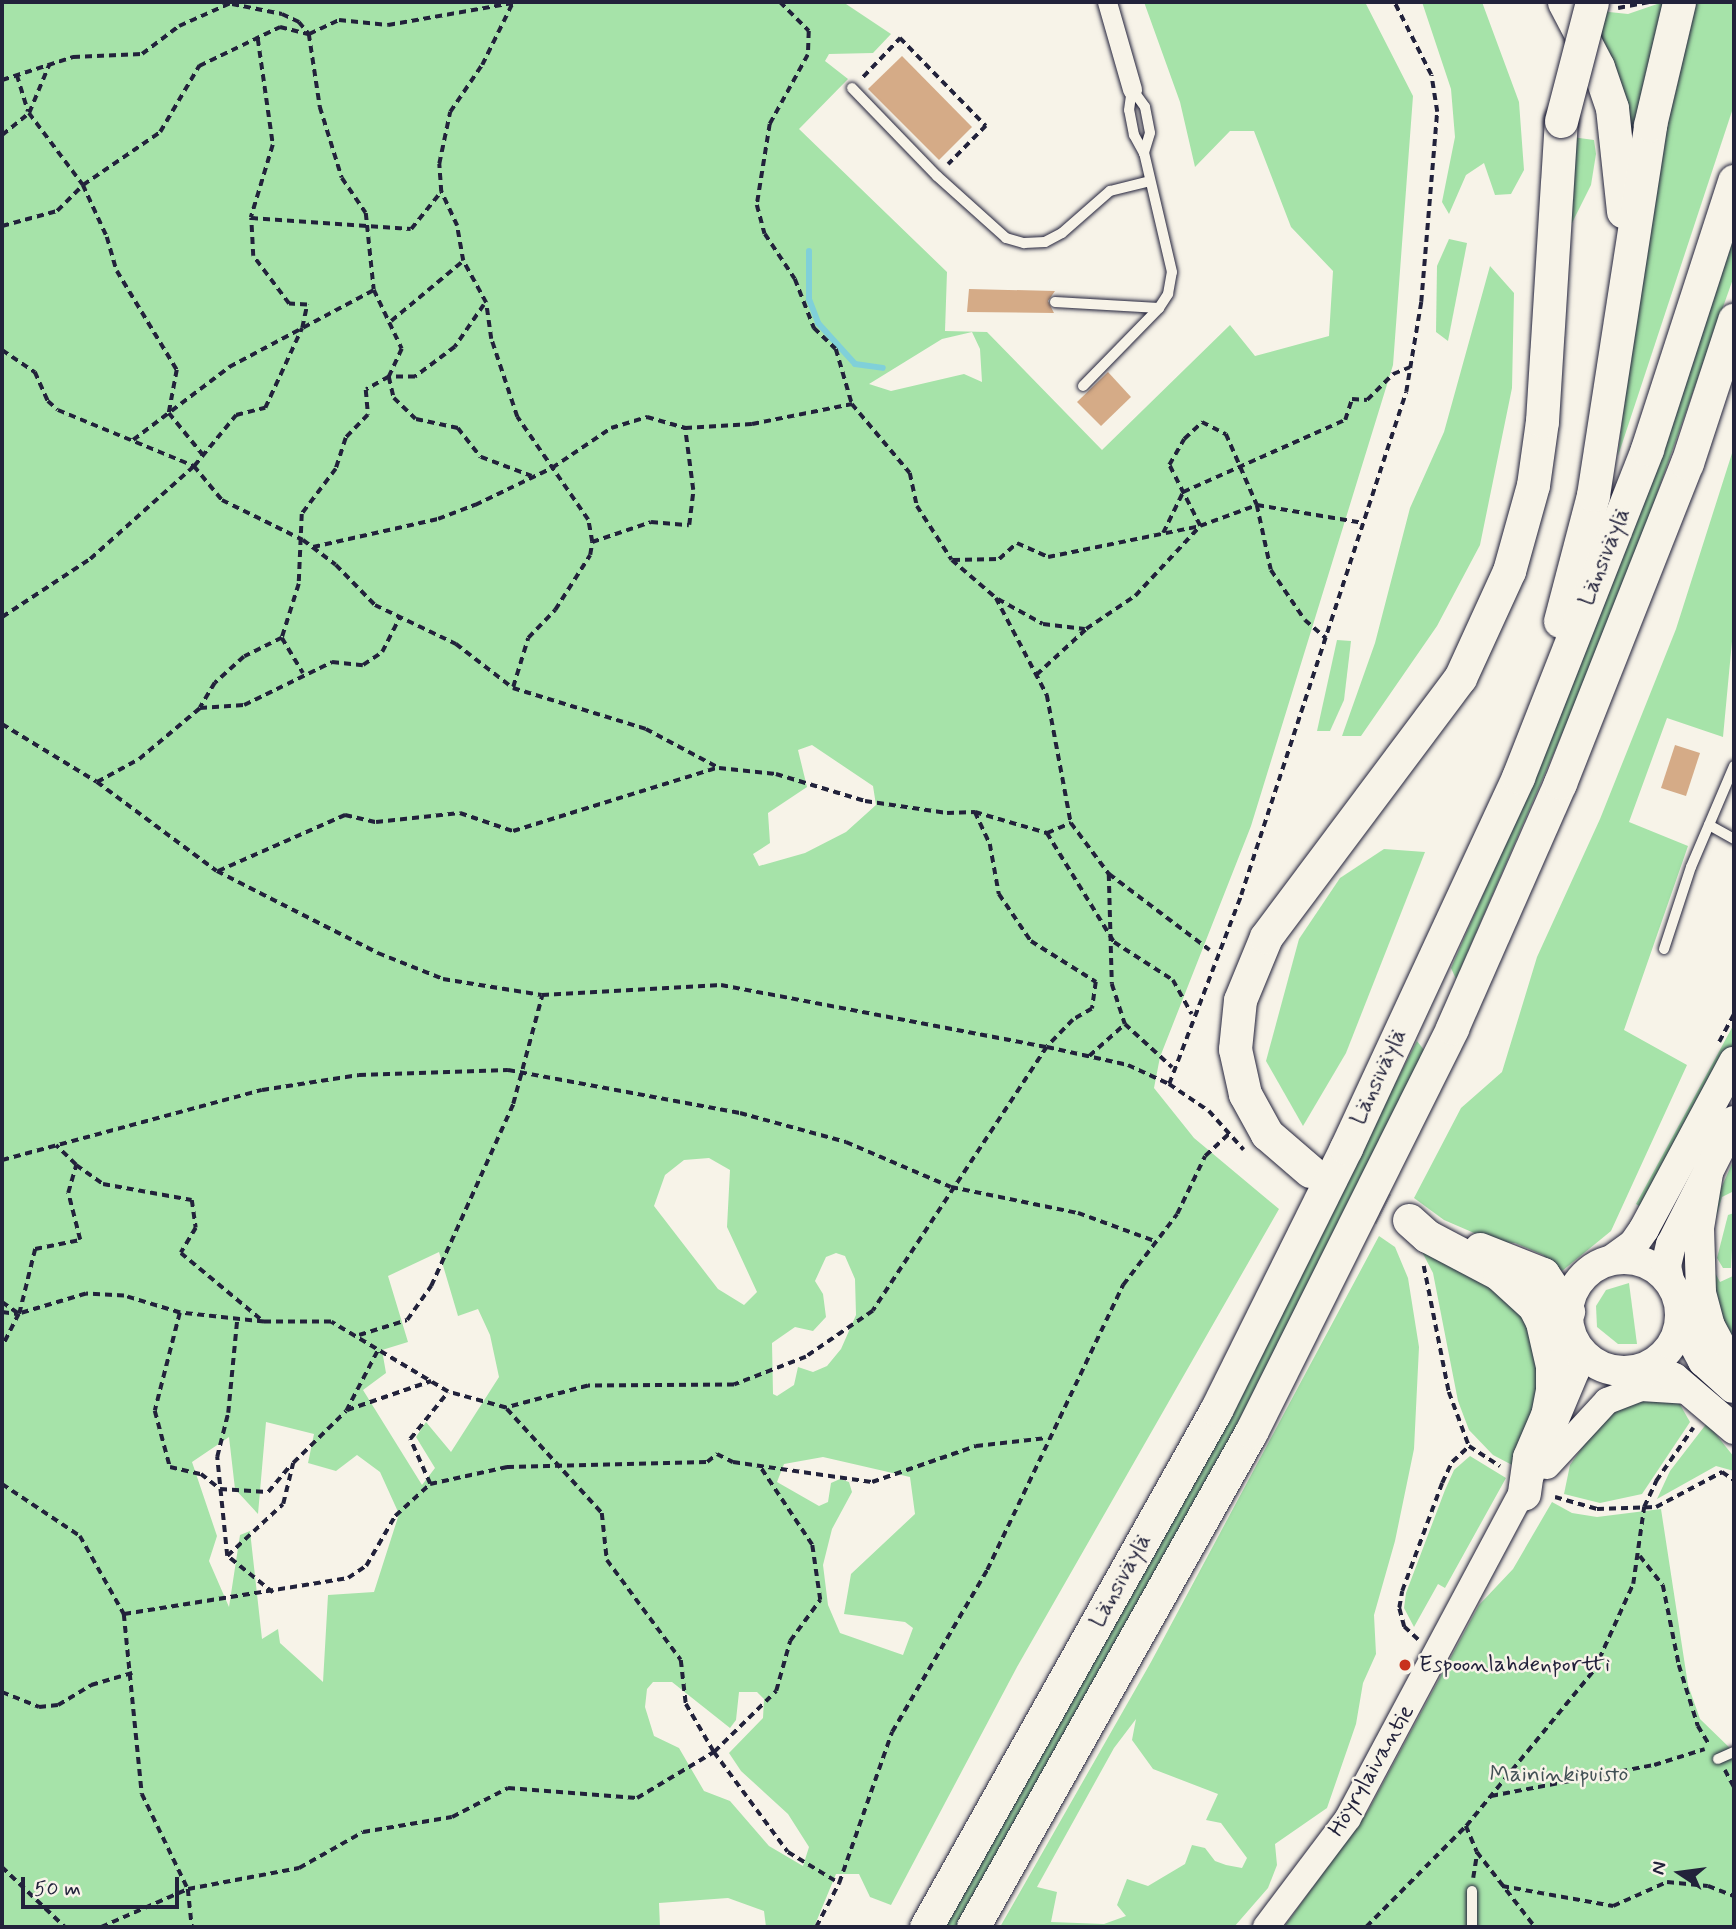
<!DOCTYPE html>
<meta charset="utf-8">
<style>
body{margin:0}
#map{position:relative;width:1736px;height:1929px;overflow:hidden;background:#f7f3e8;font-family:Mynerve,sans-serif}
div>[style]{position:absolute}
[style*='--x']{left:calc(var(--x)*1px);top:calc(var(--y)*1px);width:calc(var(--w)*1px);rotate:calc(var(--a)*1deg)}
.green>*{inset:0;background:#a6e3a9}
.stream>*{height:6px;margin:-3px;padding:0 3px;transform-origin:3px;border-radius:3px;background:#80d0d9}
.building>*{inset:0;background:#d5ab87}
.highway-tunnel>*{height:33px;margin-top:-16.5px;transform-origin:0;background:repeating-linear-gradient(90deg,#ccc9c5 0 33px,transparent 0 50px)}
.path>*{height:3.5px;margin-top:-1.75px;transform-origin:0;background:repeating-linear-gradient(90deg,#22223b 0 7px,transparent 0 12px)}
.roads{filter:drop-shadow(0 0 2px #22223b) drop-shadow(0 0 2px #22223b)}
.lane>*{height:10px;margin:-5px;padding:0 5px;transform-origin:5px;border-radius:5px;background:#f7f3e8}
.street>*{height:19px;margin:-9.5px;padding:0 9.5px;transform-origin:9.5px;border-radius:9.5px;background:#f7f3e8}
.secondary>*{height:26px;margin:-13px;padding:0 13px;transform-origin:13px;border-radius:13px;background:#f7f3e8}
.primary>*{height:30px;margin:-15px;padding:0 15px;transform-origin:15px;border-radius:15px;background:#f7f3e8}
.primary>.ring{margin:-15px;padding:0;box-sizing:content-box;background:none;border:30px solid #f7f3e8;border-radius:50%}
.highway>*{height:33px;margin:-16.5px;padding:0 16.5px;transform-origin:16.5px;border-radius:16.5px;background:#f7f3e8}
.bridges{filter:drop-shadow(0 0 2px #22223b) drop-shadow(0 0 2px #22223b)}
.highway-bridge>*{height:33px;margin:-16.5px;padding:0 16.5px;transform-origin:16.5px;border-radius:16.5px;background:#f7f3e8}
.dots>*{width:19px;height:19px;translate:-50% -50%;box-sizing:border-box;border:4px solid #f7f3e8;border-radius:50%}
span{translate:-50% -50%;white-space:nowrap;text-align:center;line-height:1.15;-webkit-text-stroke:5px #f7f3e8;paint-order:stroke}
.street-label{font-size:23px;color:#22223b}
.poi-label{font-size:23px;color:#22223b}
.left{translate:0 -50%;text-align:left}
.park-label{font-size:23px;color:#435256}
.frame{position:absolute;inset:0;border:4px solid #22223b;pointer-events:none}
.north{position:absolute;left:1645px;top:1838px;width:70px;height:70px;-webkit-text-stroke:5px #f7f3e8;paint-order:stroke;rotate:283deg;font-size:19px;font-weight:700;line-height:28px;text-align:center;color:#22223b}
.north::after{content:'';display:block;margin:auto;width:24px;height:32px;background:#22223b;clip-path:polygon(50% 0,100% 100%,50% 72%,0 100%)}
.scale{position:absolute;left:21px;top:1877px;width:158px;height:32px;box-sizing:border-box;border:4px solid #22223b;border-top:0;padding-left:9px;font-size:21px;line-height:24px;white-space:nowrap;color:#22223b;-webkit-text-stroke:5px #f7f3e8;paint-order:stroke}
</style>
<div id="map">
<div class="green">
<div style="clip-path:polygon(evenodd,2px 2px,843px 2px,891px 34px,873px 53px,829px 54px,825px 61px,848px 79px,799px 129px,947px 272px,945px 331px,987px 332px,1102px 450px,1230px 325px,1255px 356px,1329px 336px,1333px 271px,1291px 227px,1254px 131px,1230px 131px,1195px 167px,1180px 102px,1144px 2px,1365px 2px,1413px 96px,1393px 365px,1251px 826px,1160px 1057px,1154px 1088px,1194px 1138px,1279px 1209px,1017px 1667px,891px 1905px,870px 1897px,859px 1874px,836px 1874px,814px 1927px,766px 1927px,764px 1911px,728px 1898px,659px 1903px,660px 1927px,2px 1927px,2px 2px,972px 332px,980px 349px,982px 382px,964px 374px,891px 391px,869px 384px,942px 339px,972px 332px,2px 2px,812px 745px,873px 786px,876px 805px,846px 832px,805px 853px,759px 866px,753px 854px,770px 843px,768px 813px,807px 787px,798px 750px,812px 745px,2px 2px,709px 1158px,730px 1170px,727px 1227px,757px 1292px,744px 1305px,718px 1289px,654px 1206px,665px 1175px,684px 1160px,709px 1158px,2px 2px,439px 1252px,458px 1316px,478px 1309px,490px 1335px,499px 1377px,451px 1452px,426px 1422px,416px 1437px,435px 1468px,422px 1485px,363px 1390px,386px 1373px,382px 1350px,408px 1342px,388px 1276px,439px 1252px,2px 2px,836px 1253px,845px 1256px,855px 1279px,856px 1315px,841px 1349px,827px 1366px,813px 1372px,798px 1367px,794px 1385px,777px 1396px,773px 1394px,772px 1343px,795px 1327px,813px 1331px,826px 1317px,823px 1294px,815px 1281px,826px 1257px,836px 1253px,2px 2px,266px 1422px,314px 1434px,308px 1463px,336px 1471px,357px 1455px,380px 1472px,399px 1514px,374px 1592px,328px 1595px,323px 1682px,280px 1643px,278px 1629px,262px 1639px,250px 1531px,240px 1535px,229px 1607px,209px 1561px,217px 1536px,192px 1462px,229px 1437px,235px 1489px,258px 1514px,266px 1422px,2px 2px,823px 1457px,910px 1477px,915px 1514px,851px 1574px,844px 1614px,905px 1622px,913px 1628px,903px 1655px,840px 1633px,828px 1605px,823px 1565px,832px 1529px,852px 1492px,849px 1482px,840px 1479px,831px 1483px,828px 1502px,819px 1506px,777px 1482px,784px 1464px,823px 1457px,2px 2px,653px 1682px,672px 1682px,730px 1728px,736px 1720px,739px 1692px,757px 1692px,764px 1699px,763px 1718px,729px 1753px,741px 1771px,788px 1814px,809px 1847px,803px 1866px,769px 1846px,730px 1801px,704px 1791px,679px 1748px,654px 1736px,645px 1707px,647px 1689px,653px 1682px)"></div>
<div style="clip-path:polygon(1422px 2px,1482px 2px,1519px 102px,1524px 170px,1511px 194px,1495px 195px,1484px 163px,1466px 175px,1449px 214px,1442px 202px,1455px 137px,1451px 89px)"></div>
<div style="clip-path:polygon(1592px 2px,1609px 12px,1628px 14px,1663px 2px,1632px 154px,1601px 51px)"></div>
<div style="clip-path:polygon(1689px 2px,1734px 2px,1734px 105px,1618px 456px,1650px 185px)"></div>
<div style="clip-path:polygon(1572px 137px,1594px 140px,1596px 154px,1591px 185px,1572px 223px,1564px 223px)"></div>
<div style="clip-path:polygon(1734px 231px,1734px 276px,1617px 607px,1456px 979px,1451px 968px,1503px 849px)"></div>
<div style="clip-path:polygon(1449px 239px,1467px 243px,1448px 341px,1436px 332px,1437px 266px)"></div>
<div style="clip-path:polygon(1490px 266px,1514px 293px,1512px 388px,1480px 545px,1437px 626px,1361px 736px,1342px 736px,1375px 643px,1410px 508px,1444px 432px)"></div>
<div style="clip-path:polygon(1734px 447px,1734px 620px,1723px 737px,1667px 718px,1629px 822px,1688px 846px,1624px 1030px,1687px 1065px,1611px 1231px,1562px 1271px,1543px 1255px,1515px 1243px,1495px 1242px,1444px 1220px,1414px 1198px,1461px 1108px,1502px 1072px,1537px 957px,1600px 819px,1676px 629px)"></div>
<div style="clip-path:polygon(1337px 640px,1351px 641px,1344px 700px,1330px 731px,1317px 731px)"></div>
<div style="clip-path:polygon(1384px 849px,1425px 852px,1346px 1053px,1303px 1126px,1266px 1061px,1299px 939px,1340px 878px)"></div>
<div style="clip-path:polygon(1734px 1024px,1734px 1042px,1642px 1208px,1636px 1204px)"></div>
<div style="clip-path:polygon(1417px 1041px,1424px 1050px,1241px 1417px,958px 1927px,943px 1927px,1137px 1584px)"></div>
<div style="clip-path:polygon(1734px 1159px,1734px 1191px,1722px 1197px,1712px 1231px,1715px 1202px)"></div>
<div style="clip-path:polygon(1734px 1213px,1731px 1268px,1723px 1268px,1717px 1258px,1728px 1215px)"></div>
<div style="clip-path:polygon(evenodd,1379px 1236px,1395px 1247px,1408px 1278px,1419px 1347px,1414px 1449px,1395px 1541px,1374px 1615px,1376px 1654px,1363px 1683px,1356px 1724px,1327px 1808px,1275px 1844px,1277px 1865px,1268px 1888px,1234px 1927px,1000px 1927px,1151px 1662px,1379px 1236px,1136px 1719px,1132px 1740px,1153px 1769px,1218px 1794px,1206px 1820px,1221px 1823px,1247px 1858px,1242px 1868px,1226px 1865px,1215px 1861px,1205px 1848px,1192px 1845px,1185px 1864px,1148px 1886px,1127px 1879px,1117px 1905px,1126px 1916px,1104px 1924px,1051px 1922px,1057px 1892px,1037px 1887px,1114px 1748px,1136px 1719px)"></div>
<div style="clip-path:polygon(1418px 1244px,1475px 1270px,1523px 1312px,1543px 1380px,1514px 1466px,1493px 1455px,1469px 1430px,1458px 1401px,1433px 1273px)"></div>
<div style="clip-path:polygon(1711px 1265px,1720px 1282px,1733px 1276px,1734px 1345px,1723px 1331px)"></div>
<div style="clip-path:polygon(1629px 1283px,1637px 1344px,1618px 1344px,1597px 1327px,1596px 1306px,1606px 1290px)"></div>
<div style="clip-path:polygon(1649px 1399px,1678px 1401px,1690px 1422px,1642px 1494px,1600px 1503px,1564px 1494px,1570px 1465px,1597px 1426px,1620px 1407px)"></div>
<div style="clip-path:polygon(1707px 1423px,1734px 1457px,1734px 1471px,1716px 1466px,1657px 1499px,1670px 1471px)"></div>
<div style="clip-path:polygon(1470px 1456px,1506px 1478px,1445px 1588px,1438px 1584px,1414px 1627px,1404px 1608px,1406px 1593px,1445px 1490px,1454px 1470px)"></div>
<div style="clip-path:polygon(1552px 1502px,1572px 1513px,1597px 1517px,1661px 1509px,1688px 1685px,1700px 1719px,1734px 1752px,1734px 1927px,1284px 1927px,1368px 1811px,1479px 1605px,1513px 1569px)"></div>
</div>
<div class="stream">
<div style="--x:809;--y:251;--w:48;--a:90"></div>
<div style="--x:809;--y:299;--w:26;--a:69"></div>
<div style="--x:818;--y:323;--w:55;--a:47.9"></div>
<div style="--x:855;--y:364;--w:28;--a:8"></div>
</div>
<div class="building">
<div style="clip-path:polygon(902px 56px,972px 127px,939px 160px,868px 89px)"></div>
<div style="clip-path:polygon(969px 289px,1055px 291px,1048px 301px,1054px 313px,967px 312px)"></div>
<div style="clip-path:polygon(1108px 372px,1131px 397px,1101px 426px,1077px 402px)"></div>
<div style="clip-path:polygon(1675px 745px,1700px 753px,1686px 796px,1661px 788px)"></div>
</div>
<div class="highway-tunnel">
<div style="--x:1310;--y:1171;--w:92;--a:27.1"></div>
</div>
<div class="path">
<div style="--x:780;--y:2;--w:41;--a:45"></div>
<div style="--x:809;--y:31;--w:24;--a:92"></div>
<div style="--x:808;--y:55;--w:79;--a:118.8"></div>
<div style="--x:770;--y:124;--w:82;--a:99.1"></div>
<div style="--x:757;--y:205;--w:30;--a:75"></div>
<div style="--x:765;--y:234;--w:54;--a:56.3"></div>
<div style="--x:795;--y:279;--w:53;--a:68.8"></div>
<div style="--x:814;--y:328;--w:30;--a:44"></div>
<div style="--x:836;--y:349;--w:57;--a:73.8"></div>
<div style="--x:852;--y:404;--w:90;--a:50"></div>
<div style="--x:910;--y:473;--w:34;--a:78"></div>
<div style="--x:917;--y:506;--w:64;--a:57.1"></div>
<div style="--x:952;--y:560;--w:58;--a:40.8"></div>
<div style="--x:996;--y:598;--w:110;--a:62.3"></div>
<div style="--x:1047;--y:695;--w:130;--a:79.4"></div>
<div style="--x:1071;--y:823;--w:64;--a:53.3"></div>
<div style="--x:1109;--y:874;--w:126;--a:37"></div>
<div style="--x:232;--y:4;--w:51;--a:11.3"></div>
<div style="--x:282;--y:14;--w:19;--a:25"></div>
<div style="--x:299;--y:22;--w:16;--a:50"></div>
<div style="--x:309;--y:34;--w:33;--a:-25"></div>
<div style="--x:339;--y:20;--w:49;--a:5.8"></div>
<div style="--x:388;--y:25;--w:127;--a:-10"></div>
<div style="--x:1618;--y:8;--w:33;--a:-11"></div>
<div style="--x:258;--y:39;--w:107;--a:81.9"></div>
<div style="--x:273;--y:145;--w:76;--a:106.8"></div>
<div style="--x:251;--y:218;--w:160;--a:3.9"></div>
<div style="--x:411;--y:229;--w:48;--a:-51"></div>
<div style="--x:17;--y:75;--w:38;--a:73"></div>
<div style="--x:863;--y:77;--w:54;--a:-46.5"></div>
<div style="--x:900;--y:38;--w:123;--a:45.7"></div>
<div style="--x:986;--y:126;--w:54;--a:134.3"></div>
<div style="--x:2;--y:80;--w:75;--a:-17.9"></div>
<div style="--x:73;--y:57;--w:69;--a:-2.5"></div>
<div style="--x:142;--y:54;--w:46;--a:-37.1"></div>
<div style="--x:179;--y:26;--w:59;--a:-24"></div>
<div style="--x:29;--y:113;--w:52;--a:-67.4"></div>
<div style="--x:2;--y:135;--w:35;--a:-39"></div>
<div style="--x:29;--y:113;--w:90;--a:53.1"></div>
<div style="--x:83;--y:185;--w:57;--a:65.2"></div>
<div style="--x:107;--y:237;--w:35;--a:74"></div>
<div style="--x:117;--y:271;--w:116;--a:58.8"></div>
<div style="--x:177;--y:370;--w:44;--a:100.5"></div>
<div style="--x:169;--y:413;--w:54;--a:51"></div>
<div style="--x:2;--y:226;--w:57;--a:-15.3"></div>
<div style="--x:57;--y:211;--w:37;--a:-45"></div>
<div style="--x:83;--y:185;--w:93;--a:-34.5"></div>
<div style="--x:160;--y:132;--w:77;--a:-59.4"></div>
<div style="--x:199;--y:66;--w:90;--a:-25.7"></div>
<div style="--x:280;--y:27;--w:30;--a:14"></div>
<div style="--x:309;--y:34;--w:74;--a:81.4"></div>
<div style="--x:320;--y:107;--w:74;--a:72.8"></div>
<div style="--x:342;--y:178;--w:42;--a:55.6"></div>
<div style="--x:366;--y:213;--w:77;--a:84.1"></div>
<div style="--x:374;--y:290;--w:65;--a:64.6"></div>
<div style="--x:402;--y:349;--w:31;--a:115"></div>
<div style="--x:389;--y:377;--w:26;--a:151"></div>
<div style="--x:366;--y:390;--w:25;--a:85"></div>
<div style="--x:368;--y:415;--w:32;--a:134"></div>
<div style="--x:346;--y:438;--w:33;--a:108"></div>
<div style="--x:336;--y:469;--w:56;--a:127.1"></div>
<div style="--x:302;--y:514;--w:70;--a:92.5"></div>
<div style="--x:299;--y:584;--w:57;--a:107.5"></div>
<div style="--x:282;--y:638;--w:42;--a:153.4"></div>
<div style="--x:244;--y:657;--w:39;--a:138"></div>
<div style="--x:215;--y:683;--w:29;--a:121"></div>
<div style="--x:484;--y:305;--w:51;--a:124.6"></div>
<div style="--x:455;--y:347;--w:50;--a:143.1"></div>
<div style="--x:415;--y:377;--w:26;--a:180"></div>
<div style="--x:389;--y:377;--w:22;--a:77"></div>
<div style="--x:394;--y:398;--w:30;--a:44"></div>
<div style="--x:416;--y:419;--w:43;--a:12.1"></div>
<div style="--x:458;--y:428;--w:37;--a:52"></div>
<div style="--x:481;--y:457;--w:54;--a:20.4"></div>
<div style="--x:391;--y:321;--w:94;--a:-39.8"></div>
<div style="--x:2;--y:350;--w:40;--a:34"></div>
<div style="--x:35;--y:372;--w:32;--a:66"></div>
<div style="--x:48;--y:401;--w:13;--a:42"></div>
<div style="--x:58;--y:410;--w:147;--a:22.4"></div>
<div style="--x:194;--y:466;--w:44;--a:50.5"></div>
<div style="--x:222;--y:500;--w:90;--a:26.3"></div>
<div style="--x:303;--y:540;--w:41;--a:37.1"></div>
<div style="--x:336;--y:565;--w:56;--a:45.7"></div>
<div style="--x:375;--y:605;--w:90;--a:25.7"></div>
<div style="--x:456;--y:644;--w:72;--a:37.7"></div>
<div style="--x:513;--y:688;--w:139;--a:17.1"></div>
<div style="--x:646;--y:729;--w:83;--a:28.1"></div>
<div style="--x:719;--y:768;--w:57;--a:6"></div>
<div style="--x:776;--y:774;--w:93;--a:16.9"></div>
<div style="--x:865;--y:801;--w:83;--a:8.3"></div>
<div style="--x:947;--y:813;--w:28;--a:-2"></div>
<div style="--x:975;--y:812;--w:35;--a:65"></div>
<div style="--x:990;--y:844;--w:51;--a:79.8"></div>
<div style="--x:999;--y:894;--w:57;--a:55.8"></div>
<div style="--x:1031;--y:941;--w:77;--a:32.2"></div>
<div style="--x:1096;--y:982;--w:27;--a:98"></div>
<div style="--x:1092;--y:1009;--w:22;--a:150"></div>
<div style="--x:1073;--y:1020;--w:37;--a:134"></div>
<div style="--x:1047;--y:1047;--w:316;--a:123.4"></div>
<div style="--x:873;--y:1311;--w:81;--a:145.5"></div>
<div style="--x:806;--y:1357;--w:77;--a:158.7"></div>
<div style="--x:734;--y:1385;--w:146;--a:179.6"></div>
<div style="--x:588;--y:1386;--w:85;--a:165"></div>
<div style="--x:506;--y:1408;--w:60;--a:-164.6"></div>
<div style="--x:448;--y:1392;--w:136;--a:-149.1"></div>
<div style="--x:331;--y:1322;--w:67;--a:180"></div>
<div style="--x:264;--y:1322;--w:84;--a:-173.9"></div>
<div style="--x:180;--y:1313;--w:59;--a:-163.1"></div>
<div style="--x:124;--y:1296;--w:38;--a:-177"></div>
<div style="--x:86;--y:1294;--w:70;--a:163.4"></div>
<div style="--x:19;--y:1314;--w:38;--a:117"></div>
<div style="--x:133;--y:440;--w:121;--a:-37.2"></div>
<div style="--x:229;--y:367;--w:164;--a:-28"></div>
<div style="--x:1163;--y:533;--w:46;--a:-64"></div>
<div style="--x:1183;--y:492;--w:177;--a:-24"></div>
<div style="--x:1345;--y:420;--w:22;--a:-72"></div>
<div style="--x:1352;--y:399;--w:15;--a:4"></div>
<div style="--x:1367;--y:400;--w:37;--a:-45"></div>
<div style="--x:1393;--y:374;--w:18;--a:-22"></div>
<div style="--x:592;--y:542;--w:62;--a:-18.7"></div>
<div style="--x:651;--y:522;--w:38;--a:5"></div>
<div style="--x:689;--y:525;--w:35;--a:-83"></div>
<div style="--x:693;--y:490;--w:62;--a:-97.5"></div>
<div style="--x:313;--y:547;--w:128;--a:-12.6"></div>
<div style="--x:438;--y:519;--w:40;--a:-21"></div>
<div style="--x:475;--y:505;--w:85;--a:-25.7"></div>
<div style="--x:552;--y:468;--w:71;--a:-34.1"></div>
<div style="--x:611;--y:428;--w:38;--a:-17"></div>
<div style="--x:647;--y:417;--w:40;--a:16"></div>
<div style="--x:685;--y:428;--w:67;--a:-3.4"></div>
<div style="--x:752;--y:424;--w:102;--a:-11.3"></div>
<div style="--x:953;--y:560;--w:46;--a:-1.2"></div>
<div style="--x:999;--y:559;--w:24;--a:-42"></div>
<div style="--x:1017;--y:543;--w:34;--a:24"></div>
<div style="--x:1048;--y:557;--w:155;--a:-11.5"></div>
<div style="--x:1200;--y:526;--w:68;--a:-116.9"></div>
<div style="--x:1169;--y:465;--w:30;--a:-60"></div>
<div style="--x:1184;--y:439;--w:25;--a:-43"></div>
<div style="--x:1202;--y:422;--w:27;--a:27"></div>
<div style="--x:1226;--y:434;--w:77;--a:66.4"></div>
<div style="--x:1257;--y:505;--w:66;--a:77.8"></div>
<div style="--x:1271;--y:570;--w:60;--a:55.8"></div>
<div style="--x:1305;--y:620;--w:28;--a:41"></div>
<div style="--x:998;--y:599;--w:51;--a:29.1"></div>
<div style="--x:1043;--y:624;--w:42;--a:6.8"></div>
<div style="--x:2;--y:617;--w:105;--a:-33.4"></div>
<div style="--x:90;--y:559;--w:140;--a:-41.8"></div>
<div style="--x:194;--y:466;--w:66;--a:-50.5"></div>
<div style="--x:236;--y:415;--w:30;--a:-14"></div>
<div style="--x:265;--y:408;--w:88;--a:-65.2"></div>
<div style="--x:302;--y:328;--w:24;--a:-78"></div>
<div style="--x:307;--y:305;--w:18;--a:-177"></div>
<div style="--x:289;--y:304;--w:60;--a:-126.9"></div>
<div style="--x:253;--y:256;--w:38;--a:-93"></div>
<div style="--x:282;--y:638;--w:41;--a:59"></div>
<div style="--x:1036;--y:675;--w:68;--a:-42.6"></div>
<div style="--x:1086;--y:629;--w:59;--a:-34"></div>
<div style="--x:1135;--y:596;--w:96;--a:-47.1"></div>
<div style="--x:1200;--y:526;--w:61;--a:-20.2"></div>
<div style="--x:1257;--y:505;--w:108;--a:9.6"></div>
<div style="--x:513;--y:687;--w:51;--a:-73"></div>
<div style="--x:528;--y:638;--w:39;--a:-46"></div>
<div style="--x:555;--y:610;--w:65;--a:-57.5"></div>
<div style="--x:590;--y:555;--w:13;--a:-81"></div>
<div style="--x:592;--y:542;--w:22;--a:-100"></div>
<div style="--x:588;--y:520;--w:125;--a:-124.6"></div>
<div style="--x:517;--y:417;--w:82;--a:-108.4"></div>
<div style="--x:491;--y:339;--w:36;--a:-98"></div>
<div style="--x:486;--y:303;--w:48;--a:-118.7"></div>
<div style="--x:463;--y:261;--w:36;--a:-100"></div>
<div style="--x:457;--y:226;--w:38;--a:-115"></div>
<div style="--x:441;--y:192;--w:28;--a:-94"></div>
<div style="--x:439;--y:164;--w:53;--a:-78.1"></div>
<div style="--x:450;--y:112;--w:57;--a:-55.8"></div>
<div style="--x:482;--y:65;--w:70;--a:-63.8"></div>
<div style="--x:2;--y:724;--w:111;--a:31.4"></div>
<div style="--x:97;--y:782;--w:149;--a:36.6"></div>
<div style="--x:217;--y:871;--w:181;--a:27"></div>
<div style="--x:378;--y:953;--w:70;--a:21.8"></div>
<div style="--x:443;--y:979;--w:100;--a:9.2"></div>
<div style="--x:542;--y:995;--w:179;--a:-3.2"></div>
<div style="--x:721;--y:985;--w:332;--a:10.8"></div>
<div style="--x:1047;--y:1047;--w:83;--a:12.5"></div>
<div style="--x:1128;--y:1065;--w:45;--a:24.9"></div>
<div style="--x:1169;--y:1084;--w:48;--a:34"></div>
<div style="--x:1209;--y:1111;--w:52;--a:48.1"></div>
<div style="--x:97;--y:782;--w:48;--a:-28.7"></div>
<div style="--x:139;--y:759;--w:80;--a:-39.9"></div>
<div style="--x:200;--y:708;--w:44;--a:-3.9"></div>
<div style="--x:244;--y:705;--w:98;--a:-26"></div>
<div style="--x:332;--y:662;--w:31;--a:6"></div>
<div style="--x:363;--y:665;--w:23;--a:-34"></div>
<div style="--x:382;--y:652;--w:39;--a:-63"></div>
<div style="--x:975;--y:812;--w:75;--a:16.3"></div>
<div style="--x:1047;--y:833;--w:128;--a:58.4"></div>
<div style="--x:1114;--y:942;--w:70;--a:32.8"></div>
<div style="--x:1173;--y:980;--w:39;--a:61"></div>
<div style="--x:1047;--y:833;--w:26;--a:-23"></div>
<div style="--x:218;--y:871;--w:139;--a:-23.8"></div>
<div style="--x:345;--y:815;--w:32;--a:13"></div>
<div style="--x:376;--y:822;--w:84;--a:-6.1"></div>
<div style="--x:460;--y:813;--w:56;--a:18.8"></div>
<div style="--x:513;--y:831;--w:214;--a:-17.2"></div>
<div style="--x:1109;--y:874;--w:110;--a:88.4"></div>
<div style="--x:1112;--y:984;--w:42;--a:72"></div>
<div style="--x:1719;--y:1042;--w:32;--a:-62"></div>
<div style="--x:1089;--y:1056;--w:48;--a:-41.6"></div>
<div style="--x:1125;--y:1024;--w:64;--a:42.5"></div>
<div style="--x:1169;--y:1084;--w:202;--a:-69.1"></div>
<div style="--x:1241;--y:895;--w:529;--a:-71.84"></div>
<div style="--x:1406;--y:392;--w:91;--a:-80.5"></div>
<div style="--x:1421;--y:302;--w:191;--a:-85.2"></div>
<div style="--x:1437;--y:112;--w:37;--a:-99"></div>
<div style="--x:1431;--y:75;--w:82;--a:-116.9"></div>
<div style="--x:2;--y:1160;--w:269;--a:-15.1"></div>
<div style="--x:262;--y:1090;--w:98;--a:-8.8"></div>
<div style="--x:359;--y:1075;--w:149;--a:-1.9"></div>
<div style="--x:508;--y:1070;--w:236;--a:10.5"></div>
<div style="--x:740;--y:1113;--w:110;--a:15.3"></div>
<div style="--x:846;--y:1142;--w:114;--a:23.2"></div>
<div style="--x:951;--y:1187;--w:130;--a:11.6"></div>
<div style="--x:1078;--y:1213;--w:82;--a:20"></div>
<div style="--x:76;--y:1165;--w:33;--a:35"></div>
<div style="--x:103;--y:1184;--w:90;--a:10.2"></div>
<div style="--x:192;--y:1200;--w:28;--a:82"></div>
<div style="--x:196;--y:1228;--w:29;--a:121"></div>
<div style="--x:181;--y:1253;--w:108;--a:39.7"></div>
<div style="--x:1424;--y:1266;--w:128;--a:78.8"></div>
<div style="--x:1449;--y:1392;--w:58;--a:69.7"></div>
<div style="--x:2;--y:1302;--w:21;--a:35"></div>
<div style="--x:2;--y:1312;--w:15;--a:8"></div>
<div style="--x:180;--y:1313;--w:101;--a:104.3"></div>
<div style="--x:155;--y:1411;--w:58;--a:75"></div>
<div style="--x:170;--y:1467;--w:32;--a:13"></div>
<div style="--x:201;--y:1474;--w:24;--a:38"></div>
<div style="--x:220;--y:1489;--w:48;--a:3.6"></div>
<div style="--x:268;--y:1492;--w:35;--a:-50"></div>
<div style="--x:19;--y:1314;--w:67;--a:-76.2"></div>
<div style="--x:35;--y:1249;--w:46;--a:-11.3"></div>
<div style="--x:80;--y:1240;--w:49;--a:-104.3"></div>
<div style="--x:68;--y:1193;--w:29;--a:-74"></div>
<div style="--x:76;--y:1165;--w:28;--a:-136"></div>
<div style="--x:359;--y:1335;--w:50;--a:-17.4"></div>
<div style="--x:407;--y:1320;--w:42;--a:-54.8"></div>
<div style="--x:431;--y:1286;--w:200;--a:-65.7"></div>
<div style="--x:513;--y:1104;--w:112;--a:-75"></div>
<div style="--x:507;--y:1409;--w:141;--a:47.6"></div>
<div style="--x:602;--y:1513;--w:47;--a:83.9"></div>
<div style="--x:607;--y:1560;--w:124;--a:53.5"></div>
<div style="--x:681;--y:1660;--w:44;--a:83.5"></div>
<div style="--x:686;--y:1704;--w:56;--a:59.7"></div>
<div style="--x:714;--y:1752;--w:124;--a:53.5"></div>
<div style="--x:788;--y:1852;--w:60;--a:31.3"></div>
<div style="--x:347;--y:1410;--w:89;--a:-19"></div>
<div style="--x:1469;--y:1446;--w:37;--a:33"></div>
<div style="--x:2;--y:1484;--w:94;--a:33.7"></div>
<div style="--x:80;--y:1536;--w:90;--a:60.6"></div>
<div style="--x:124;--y:1614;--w:181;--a:84.3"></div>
<div style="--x:142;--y:1794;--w:106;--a:64.2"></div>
<div style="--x:188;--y:1889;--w:38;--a:84"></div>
<div style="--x:430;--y:1484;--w:49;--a:-114"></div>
<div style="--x:410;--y:1439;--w:60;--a:-51"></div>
<div style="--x:1555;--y:1497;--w:44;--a:15.9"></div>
<div style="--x:1597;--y:1509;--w:59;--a:-1.9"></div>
<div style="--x:1656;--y:1507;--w:75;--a:-27.9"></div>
<div style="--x:1722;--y:1472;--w:14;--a:34"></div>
<div style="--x:227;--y:1556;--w:100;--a:-95.8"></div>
<div style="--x:217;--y:1457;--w:45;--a:-76"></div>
<div style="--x:228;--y:1413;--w:94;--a:-84.5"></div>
<div style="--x:1640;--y:1556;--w:37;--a:52"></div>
<div style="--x:1663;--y:1585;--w:82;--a:78.7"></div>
<div style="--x:1679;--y:1665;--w:64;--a:72.7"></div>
<div style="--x:1698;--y:1726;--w:23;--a:59"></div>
<div style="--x:273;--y:1593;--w:59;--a:-141.2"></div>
<div style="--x:227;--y:1556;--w:76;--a:-42.9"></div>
<div style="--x:283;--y:1504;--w:42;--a:-76.3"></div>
<div style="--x:293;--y:1463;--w:74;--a:-44.5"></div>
<div style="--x:346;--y:1411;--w:71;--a:-62.4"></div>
<div style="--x:124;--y:1614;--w:227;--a:-9.1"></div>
<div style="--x:348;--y:1578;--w:22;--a:-34"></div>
<div style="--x:366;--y:1566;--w:58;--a:-59.9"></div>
<div style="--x:395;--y:1516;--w:47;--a:-42.4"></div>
<div style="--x:430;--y:1484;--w:79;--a:-12.4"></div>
<div style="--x:507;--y:1467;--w:200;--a:-1.4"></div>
<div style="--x:707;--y:1462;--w:13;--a:-39"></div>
<div style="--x:717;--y:1454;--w:18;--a:27"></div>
<div style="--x:733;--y:1462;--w:140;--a:8.2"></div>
<div style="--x:872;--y:1482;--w:110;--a:-19.1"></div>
<div style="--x:976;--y:1446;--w:71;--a:-6.4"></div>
<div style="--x:1418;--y:1640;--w:19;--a:-137"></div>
<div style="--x:1404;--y:1627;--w:20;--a:-105"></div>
<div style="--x:1399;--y:1608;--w:17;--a:-80"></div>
<div style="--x:1402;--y:1591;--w:115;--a:-69.7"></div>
<div style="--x:1442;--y:1483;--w:23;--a:-65"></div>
<div style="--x:1452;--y:1462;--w:23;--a:-43"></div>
<div style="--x:2;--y:1692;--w:40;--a:22"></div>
<div style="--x:39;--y:1707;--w:19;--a:-6"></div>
<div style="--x:58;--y:1705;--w:39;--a:-31"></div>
<div style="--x:91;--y:1685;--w:43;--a:-16.3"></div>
<div style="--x:1725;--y:1770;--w:19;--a:62"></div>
<div style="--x:1491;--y:1796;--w:166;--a:-10.8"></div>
<div style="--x:1654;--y:1765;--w:53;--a:-17.4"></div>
<div style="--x:1466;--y:1826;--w:28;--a:67"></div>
<div style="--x:1477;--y:1852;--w:95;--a:52.3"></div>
<div style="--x:2;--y:1867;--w:87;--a:43.6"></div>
<div style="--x:1473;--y:1878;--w:26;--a:-81"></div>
<div style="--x:1502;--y:1886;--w:113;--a:10.2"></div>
<div style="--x:1613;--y:1906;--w:59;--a:-24"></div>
<div style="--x:1667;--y:1882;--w:41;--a:5.6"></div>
<div style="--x:1708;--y:1886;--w:28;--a:21"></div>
<div style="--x:101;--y:1927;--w:95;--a:-23.6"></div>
<div style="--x:188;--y:1889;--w:113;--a:-10.7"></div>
<div style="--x:299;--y:1868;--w:73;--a:-29.4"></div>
<div style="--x:363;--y:1832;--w:90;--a:-9.6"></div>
<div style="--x:452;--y:1817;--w:63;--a:-27.4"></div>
<div style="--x:508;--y:1788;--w:129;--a:4.4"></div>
<div style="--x:637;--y:1798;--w:90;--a:-30.9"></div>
<div style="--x:714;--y:1752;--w:87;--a:-44.5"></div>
<div style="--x:776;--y:1691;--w:52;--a:-74.4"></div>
<div style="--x:790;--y:1641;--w:51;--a:-53.8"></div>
<div style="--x:820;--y:1600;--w:56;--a:-98.3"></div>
<div style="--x:812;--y:1545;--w:94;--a:-123.7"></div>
<div style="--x:816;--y:1927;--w:50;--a:-62.4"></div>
<div style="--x:839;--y:1883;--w:160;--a:-70.7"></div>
<div style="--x:892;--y:1732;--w:188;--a:-59.6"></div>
<div style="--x:987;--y:1570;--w:316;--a:-64.5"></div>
<div style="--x:1123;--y:1285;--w:89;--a:-52.7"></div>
<div style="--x:1177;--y:1214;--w:64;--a:-64.2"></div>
<div style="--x:1205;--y:1156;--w:33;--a:-43"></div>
<div style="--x:1366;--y:1927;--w:142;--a:-45.3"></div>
<div style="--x:1466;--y:1826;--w:202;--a:-50.6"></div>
<div style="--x:1594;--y:1670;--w:94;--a:-65.6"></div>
<div style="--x:1633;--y:1584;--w:78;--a:-81.9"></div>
<div style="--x:1644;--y:1507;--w:29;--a:-65"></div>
<div style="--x:1656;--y:1481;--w:65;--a:-55.1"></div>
</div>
<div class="roads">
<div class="lane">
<div style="--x:852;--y:88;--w:122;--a:46"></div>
<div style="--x:937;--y:176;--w:93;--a:41.9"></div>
<div style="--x:1006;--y:238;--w:19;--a:16"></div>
<div style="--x:1024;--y:243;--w:21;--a:-3"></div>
<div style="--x:1045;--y:242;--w:19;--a:-28"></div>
<div style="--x:1062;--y:233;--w:64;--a:-41.2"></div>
<div style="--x:1110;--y:191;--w:41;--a:-14"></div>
<div style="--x:1055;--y:302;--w:104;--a:3.3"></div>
<div style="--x:1159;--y:308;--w:17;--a:-57"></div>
<div style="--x:1168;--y:294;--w:22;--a:-80"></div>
<div style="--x:1172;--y:272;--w:122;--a:-103.2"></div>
<div style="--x:1144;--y:153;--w:21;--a:-119"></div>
<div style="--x:1134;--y:135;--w:25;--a:-101"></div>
<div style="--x:1129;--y:110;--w:21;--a:-82"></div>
<div style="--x:1132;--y:89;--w:22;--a:54"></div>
<div style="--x:1145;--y:107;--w:26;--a:79"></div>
<div style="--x:1150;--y:133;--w:21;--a:107"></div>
<div style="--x:1083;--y:386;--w:109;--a:-45.7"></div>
<div style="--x:1709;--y:825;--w:29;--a:29"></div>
<div style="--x:1664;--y:949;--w:86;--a:-71.8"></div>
<div style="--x:1691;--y:867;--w:110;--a:-66.9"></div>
<div style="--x:1718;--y:1759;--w:17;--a:-24"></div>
<div style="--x:1472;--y:1927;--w:36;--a:-90"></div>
</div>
<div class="street">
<div style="--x:1107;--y:2;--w:91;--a:74"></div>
</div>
<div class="secondary">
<div style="--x:1550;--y:1434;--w:67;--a:-67.2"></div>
<div style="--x:1576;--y:1372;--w:32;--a:-94"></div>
<div style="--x:1547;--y:1466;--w:88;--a:-47.3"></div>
<div style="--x:1607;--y:1401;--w:36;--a:-21"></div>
<div style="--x:1641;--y:1388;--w:48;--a:3.6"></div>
<div style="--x:1266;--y:1927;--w:136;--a:-53"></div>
<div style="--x:1348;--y:1818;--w:389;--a:-61.9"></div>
</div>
<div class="primary">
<div style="--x:1709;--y:1167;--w:62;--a:99.3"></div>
<div style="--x:1699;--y:1228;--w:65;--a:88.2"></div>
<div style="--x:1701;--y:1293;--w:34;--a:75"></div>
<div style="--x:1710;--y:1326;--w:51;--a:61.9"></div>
<div class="ring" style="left:1568px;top:1259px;width:82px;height:82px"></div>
<div style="--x:1612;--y:1260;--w:26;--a:-36"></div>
<div style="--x:1633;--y:1245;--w:19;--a:-55"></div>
<div style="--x:1644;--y:1229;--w:190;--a:-61.7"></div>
<div style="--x:1669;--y:1280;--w:14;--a:-102"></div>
<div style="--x:1666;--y:1266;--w:22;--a:-77"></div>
<div style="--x:1671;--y:1245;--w:139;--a:-63.1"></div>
<div style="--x:1681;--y:1320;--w:47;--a:61.8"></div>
<div style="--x:1703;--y:1361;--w:40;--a:42"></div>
<div style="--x:1642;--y:1369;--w:15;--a:4"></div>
<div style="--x:1657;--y:1370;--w:19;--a:25"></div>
<div style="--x:1674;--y:1378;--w:79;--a:40.4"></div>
</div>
<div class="highway">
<div style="--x:1564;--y:2;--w:73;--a:62.4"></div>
<div style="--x:1598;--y:67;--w:43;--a:71.1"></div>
<div style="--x:1612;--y:108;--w:104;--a:83.9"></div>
<div style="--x:1560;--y:621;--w:130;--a:-75.3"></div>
<div style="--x:1593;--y:495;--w:374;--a:-81.2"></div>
<div style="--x:1650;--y:125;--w:126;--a:-76.7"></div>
<div style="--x:1310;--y:1171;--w:57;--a:-139.3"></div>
<div style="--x:1267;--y:1134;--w:46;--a:-118.8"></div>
<div style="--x:1245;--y:1094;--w:46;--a:-102.5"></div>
<div style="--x:1235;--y:1049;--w:49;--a:-84.2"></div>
<div style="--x:1240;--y:1000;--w:68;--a:-67.6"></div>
<div style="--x:1266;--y:937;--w:324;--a:-53.2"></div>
<div style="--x:1460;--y:678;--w:118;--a:-65.4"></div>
<div style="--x:1509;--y:571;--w:89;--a:-74.4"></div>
<div style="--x:1533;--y:485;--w:65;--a:-82"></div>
<div style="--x:1542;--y:421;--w:301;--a:-86.4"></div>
<div style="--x:1409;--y:1220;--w:24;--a:42"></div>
<div style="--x:1427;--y:1236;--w:81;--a:27.8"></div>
<div style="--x:1499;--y:1274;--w:47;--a:42.4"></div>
<div style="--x:1534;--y:1306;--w:18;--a:63"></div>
<div style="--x:1542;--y:1322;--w:45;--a:77.2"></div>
<div style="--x:1552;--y:1366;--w:24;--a:90"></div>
<div style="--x:1552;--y:1390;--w:25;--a:101"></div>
<div style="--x:1547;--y:1415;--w:46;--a:113.2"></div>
<div style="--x:1529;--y:1457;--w:37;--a:98"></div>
<div style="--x:1480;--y:1249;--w:68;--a:21.6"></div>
<div style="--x:1543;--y:1274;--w:45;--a:56"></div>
<div style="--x:926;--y:1927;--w:593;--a:-60.71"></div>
<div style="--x:1216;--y:1410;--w:292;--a:-63.6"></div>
<div style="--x:1346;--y:1148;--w:409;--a:-65.1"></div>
<div style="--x:1518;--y:777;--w:352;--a:-68.5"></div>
<div style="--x:1647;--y:449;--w:282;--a:-72"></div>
<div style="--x:973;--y:1927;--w:568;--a:-60.68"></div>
<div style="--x:1251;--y:1432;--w:451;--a:-63.5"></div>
<div style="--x:1452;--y:1028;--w:268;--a:-66.2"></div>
<div style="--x:1560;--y:783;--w:344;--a:-68.4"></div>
<div style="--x:1687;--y:463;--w:151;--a:-71.8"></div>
</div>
</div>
<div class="bridges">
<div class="highway-bridge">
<div style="--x:1561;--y:121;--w:123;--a:-75.4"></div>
</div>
</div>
<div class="dots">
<div style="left:1405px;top:1665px;background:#c8321e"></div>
</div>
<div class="street-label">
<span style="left:1605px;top:557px;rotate:-68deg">Länsiväylä</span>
<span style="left:1379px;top:1077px;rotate:-65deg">Länsiväylä</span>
<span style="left:1121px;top:1581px;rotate:-61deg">Länsiväylä</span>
<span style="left:1372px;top:1771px;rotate:-60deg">Höyrylaivantie</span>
</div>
<div class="poi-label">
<span class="left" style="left:1419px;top:1665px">Espoonlahdenportti</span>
</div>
<div class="park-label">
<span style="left:1559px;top:1775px">Maininkipuisto</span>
</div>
<div class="frame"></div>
<div class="north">N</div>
<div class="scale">50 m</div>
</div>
